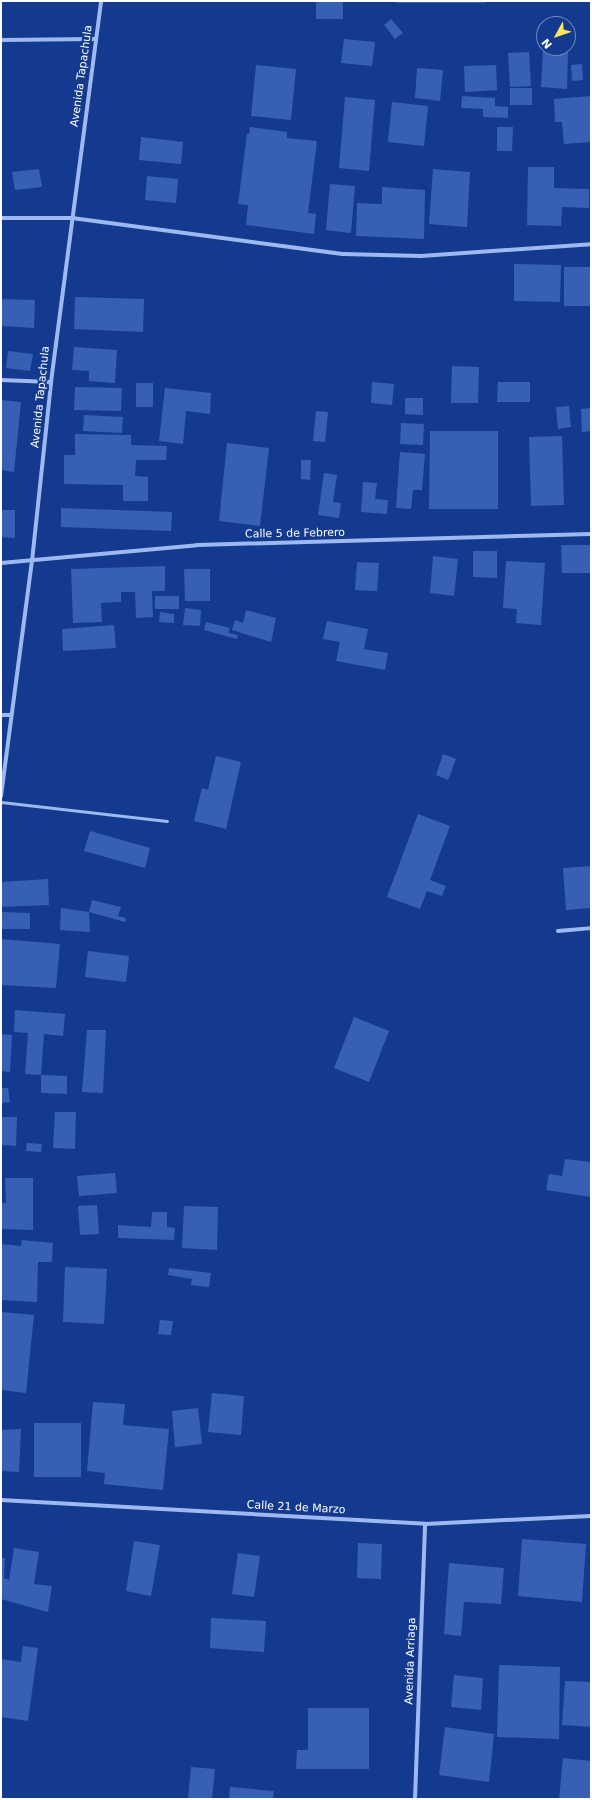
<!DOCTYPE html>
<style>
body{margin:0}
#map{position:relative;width:592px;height:1800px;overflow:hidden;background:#133a8e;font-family:"DejaVu Sans",sans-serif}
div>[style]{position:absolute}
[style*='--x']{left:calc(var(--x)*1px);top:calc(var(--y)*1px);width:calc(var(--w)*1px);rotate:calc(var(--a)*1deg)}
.building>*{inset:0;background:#3760b5}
.service>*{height:3px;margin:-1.5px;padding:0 1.5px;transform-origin:1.5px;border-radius:1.5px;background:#9eb9f1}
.minor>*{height:4px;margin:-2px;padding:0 2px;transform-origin:2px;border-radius:2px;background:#9eb9f1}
span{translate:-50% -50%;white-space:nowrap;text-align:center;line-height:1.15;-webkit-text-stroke:4px #133a8e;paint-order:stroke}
.street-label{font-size:11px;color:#fff}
.frame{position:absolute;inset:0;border:2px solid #fff;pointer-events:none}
.north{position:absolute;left:536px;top:16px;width:40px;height:40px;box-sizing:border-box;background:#133a8e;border:1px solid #7189bb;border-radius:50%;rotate:230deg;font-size:11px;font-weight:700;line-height:16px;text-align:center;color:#fff}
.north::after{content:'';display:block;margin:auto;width:14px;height:18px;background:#ffe45e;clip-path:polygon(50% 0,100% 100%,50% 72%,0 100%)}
</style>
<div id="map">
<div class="building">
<div style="clip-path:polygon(316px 1px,343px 1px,343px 19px,316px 19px)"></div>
<div style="clip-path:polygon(396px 1px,485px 1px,485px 3px,396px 3px)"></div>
<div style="clip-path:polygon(391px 19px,403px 33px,395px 39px,384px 25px)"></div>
<div style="clip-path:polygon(344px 39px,375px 42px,372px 66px,341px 63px)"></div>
<div style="clip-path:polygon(543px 51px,568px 52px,567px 89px,541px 87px)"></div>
<div style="clip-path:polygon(529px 52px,531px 86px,510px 87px,508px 53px)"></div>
<div style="clip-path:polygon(582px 64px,583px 80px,572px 81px,571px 65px)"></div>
<div style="clip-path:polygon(256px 65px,296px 69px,291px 120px,251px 116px)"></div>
<div style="clip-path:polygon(496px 65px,497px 90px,465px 92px,464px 66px)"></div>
<div style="clip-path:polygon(417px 68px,443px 70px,440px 101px,415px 98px)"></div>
<div style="clip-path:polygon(510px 88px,532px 88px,532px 105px,510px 105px)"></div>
<div style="clip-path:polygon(462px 96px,495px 98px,495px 106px,508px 107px,508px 118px,483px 117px,483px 109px,461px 108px)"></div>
<div style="clip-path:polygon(591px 96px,591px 142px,564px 144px,562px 122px,555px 122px,554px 99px)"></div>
<div style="clip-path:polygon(345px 97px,375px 100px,369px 171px,339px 168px)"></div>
<div style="clip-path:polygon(392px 102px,428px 106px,424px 146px,388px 142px)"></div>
<div style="clip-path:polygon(250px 127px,287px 132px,287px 138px,317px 141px,308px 213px,316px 214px,314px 234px,246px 225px,248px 205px,238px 204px,247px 134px,249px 134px)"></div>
<div style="clip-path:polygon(497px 127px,513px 127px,512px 151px,497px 151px)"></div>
<div style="clip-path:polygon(141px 137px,183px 142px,181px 164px,139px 160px)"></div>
<div style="clip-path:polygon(528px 167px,554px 167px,554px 188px,589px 189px,589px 208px,562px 207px,561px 226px,527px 225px)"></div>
<div style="clip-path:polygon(39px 169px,42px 187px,15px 190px,12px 172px)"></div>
<div style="clip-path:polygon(433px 169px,470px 172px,467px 227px,429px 224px)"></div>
<div style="clip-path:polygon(147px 176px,178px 179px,176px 203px,145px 200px)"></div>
<div style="clip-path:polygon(330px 184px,355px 186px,351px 233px,326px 230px)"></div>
<div style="clip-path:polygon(382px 187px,425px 190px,424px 239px,356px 236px,357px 203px,382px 204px)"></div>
<div style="clip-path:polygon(514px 264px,561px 265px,560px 302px,514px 301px)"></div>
<div style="clip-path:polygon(564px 267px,591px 267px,591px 306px,564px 306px)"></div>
<div style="clip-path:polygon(75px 297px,144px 299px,143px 332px,74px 329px)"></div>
<div style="clip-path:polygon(1px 299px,35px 300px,34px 328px,1px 326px)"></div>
<div style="clip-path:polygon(74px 347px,117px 350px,115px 383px,89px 381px,89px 371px,72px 370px)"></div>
<div style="clip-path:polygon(8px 351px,33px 354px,30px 371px,6px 368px)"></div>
<div style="clip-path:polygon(452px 366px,479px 367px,478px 403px,451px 403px)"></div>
<div style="clip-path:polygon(372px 382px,394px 384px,392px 405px,371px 403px)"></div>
<div style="clip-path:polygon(498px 382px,530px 382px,530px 402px,497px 402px)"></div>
<div style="clip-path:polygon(136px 383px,153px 383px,153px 407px,136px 407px)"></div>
<div style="clip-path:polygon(75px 387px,122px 388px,121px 411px,74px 410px)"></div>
<div style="clip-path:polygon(165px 388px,211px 393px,210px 414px,186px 411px,183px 444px,159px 441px)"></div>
<div style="clip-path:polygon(405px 398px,423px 398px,423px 415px,405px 414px)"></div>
<div style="clip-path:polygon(1px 400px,21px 402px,14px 472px,1px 470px)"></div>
<div style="clip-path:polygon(569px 406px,571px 427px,558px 429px,556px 407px)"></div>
<div style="clip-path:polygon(591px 408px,591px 431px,582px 432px,581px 409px)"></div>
<div style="clip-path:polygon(316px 411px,328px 412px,325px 442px,313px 441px)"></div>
<div style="clip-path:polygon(84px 415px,123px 417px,122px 433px,83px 431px)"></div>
<div style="clip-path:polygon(401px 423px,424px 424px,423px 445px,400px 444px)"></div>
<div style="clip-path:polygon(430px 431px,498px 431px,498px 509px,429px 509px)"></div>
<div style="clip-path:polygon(75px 434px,131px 435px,131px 445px,167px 446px,166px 460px,136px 460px,135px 476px,148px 477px,148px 501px,123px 501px,123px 485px,64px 484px,64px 455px,75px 455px)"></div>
<div style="clip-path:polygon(562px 436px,564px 505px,531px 506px,529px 437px)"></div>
<div style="clip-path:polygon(227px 443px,269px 448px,260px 526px,219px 521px)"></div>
<div style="clip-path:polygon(400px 452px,425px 454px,422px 490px,413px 490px,411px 509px,396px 508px)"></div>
<div style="clip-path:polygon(301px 460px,311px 460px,310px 480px,301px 479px)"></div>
<div style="clip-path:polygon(324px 473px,337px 475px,333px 502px,341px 503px,339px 518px,318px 515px)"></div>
<div style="clip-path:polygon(363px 482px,377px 483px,375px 499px,388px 500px,387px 514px,361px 512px)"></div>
<div style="clip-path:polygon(61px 508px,172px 512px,171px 531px,61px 527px)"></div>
<div style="clip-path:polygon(1px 510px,15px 510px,15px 538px,1px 537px)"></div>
<div style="clip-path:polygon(561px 545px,591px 545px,591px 573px,562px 573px)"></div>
<div style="clip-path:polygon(473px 551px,497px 551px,497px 578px,473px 577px)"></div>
<div style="clip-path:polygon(433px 556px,458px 559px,454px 596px,430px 593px)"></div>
<div style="clip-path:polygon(506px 561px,545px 563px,541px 625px,516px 623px,517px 609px,503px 608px)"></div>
<div style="clip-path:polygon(357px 562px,379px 563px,377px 591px,355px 590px)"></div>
<div style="clip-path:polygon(165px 566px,165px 591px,152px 591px,153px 617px,136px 618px,135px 592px,121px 592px,121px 602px,101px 603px,102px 622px,73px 623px,71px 569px)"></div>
<div style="clip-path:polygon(184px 569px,210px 569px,210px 601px,185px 601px)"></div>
<div style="clip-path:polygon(155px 596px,179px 596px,179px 609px,155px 609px)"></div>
<div style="clip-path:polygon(185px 608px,201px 610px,200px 626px,183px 625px)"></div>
<div style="clip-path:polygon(246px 610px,276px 618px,271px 642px,232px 630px,235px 620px,243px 623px)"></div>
<div style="clip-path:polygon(160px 612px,174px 614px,174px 623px,159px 622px)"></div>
<div style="clip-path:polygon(327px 621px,368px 629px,364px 649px,388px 653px,385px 670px,336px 661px,340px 642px,323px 639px)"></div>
<div style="clip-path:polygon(206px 622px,230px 628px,228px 633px,238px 635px,237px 639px,204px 630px)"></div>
<div style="clip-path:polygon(114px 625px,116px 648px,63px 651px,62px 629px)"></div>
<div style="clip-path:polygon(443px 754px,456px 759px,448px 780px,436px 775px)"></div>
<div style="clip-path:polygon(216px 756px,241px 762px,226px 829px,194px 821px,202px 788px,208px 790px)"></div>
<div style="clip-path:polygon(418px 814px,450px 826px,430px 880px,446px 886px,442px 896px,427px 891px,420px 909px,387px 897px)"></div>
<div style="clip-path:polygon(90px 831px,150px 848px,145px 868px,84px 851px)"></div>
<div style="clip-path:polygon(591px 866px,591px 908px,566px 910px,563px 868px)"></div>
<div style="clip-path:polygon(48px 879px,49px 905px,1px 907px,1px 882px)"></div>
<div style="clip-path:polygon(92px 900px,121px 907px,118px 916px,126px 918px,125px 922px,89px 912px)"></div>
<div style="clip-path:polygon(61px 908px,89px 912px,90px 932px,60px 930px)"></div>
<div style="clip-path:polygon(1px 912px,30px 913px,30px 929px,1px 929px)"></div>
<div style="clip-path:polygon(1px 939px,60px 944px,56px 988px,1px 985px)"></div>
<div style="clip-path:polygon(88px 951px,129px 956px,126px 982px,85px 977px)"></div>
<div style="clip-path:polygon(15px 1010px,65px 1014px,63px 1036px,44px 1034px,41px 1075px,67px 1076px,67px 1094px,41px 1093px,41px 1075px,25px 1074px,28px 1033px,14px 1032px)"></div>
<div style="clip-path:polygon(354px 1017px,389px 1031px,369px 1082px,334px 1068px)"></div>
<div style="clip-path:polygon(87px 1030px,106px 1030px,103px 1093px,82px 1092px)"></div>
<div style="clip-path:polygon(1px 1034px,12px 1035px,10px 1072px,1px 1071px)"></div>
<div style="clip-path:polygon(1px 1088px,8px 1088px,10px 1102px,1px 1103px)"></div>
<div style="clip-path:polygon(55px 1112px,76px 1112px,75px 1149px,53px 1148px)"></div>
<div style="clip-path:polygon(1px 1117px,17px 1117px,16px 1146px,1px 1145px)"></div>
<div style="clip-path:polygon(27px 1143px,42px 1144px,41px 1152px,26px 1151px)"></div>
<div style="clip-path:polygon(565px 1159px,591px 1162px,591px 1197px,546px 1190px,549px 1174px,562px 1176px)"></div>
<div style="clip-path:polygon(115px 1173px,117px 1193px,79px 1196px,77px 1176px)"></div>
<div style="clip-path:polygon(5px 1178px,33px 1178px,33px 1230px,1px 1229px,1px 1203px,6px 1203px)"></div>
<div style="clip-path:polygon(97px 1205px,99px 1234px,80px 1235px,78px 1206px)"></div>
<div style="clip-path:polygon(184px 1206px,218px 1207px,217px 1250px,182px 1248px)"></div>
<div style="clip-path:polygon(152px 1212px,167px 1212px,167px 1227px,175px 1228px,174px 1240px,118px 1238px,118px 1225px,151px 1227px)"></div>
<div style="clip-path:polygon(22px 1240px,53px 1243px,52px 1262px,38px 1262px,37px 1302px,1px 1300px,1px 1244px,21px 1246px)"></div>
<div style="clip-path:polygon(65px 1267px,107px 1269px,104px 1324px,63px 1322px)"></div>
<div style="clip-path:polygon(169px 1268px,211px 1273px,209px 1287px,191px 1285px,192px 1279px,168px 1275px)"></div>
<div style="clip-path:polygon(1px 1312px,34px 1315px,26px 1393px,1px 1390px)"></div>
<div style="clip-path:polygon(160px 1320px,173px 1321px,171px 1335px,158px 1334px)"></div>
<div style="clip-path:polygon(212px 1393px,244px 1396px,241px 1435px,208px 1432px)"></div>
<div style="clip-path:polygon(93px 1402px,125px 1404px,123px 1425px,169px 1429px,163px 1490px,104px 1484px,105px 1473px,87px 1471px)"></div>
<div style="clip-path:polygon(198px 1408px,202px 1444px,175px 1447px,172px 1411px)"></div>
<div style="clip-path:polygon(34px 1423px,81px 1423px,81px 1477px,34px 1477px)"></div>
<div style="clip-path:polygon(21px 1429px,19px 1472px,1px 1471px,1px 1430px)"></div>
<div style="clip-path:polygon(522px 1539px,586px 1544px,582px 1602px,518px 1596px)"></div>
<div style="clip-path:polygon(134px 1541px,160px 1545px,151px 1596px,126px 1591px)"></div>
<div style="clip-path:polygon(358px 1543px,382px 1544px,381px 1579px,357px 1578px)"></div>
<div style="clip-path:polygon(14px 1548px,39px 1552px,34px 1584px,52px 1586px,48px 1612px,1px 1599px,1px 1558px,5px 1558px,4px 1578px,9px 1580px)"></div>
<div style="clip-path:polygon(238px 1553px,260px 1556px,254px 1597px,232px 1594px)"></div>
<div style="clip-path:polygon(449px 1563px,504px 1568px,501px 1604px,464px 1602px,461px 1636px,444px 1634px)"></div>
<div style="clip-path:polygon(211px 1618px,266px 1621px,264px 1652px,210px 1648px)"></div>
<div style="clip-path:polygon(23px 1646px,38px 1648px,28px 1721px,1px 1717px,1px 1659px,21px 1662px)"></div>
<div style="clip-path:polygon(499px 1665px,560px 1667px,559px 1739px,497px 1737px)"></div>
<div style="clip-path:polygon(454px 1675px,483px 1678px,481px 1710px,451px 1707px)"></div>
<div style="clip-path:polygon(565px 1681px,591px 1682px,591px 1727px,562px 1725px)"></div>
<div style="clip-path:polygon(308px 1708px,369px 1708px,369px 1769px,296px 1769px,297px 1750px,308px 1750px)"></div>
<div style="clip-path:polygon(445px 1727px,494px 1734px,489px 1782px,439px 1775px)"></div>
<div style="clip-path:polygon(563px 1758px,591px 1761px,591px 1799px,559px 1799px)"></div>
<div style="clip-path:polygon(191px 1767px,215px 1769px,212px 1799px,188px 1799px)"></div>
<div style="clip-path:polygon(230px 1787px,274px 1791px,273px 1799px,229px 1799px)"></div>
</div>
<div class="service">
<div style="--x:1;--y:802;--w:167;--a:6.5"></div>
</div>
<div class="minor">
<div style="--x:1;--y:40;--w:95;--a:-0.6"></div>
<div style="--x:1;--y:218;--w:71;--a:0"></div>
<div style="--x:72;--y:218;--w:273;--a:7.6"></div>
<div style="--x:343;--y:254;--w:78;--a:1.5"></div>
<div style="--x:421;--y:256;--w:170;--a:-4"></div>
<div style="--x:1;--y:380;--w:50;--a:2.3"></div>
<div style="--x:1;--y:563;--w:197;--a:-5.2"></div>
<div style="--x:197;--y:545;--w:394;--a:-1.6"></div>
<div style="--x:1;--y:715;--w:10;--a:0"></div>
<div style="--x:1;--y:796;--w:237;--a:-82.5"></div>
<div style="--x:32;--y:561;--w:180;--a:-83.9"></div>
<div style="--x:51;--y:382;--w:384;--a:-82.5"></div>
<div style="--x:558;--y:931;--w:33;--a:-5"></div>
<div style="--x:1;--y:1500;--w:425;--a:3.2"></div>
<div style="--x:425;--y:1524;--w:166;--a:-2.8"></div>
<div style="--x:415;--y:1799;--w:275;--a:-87.9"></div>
</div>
<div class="street-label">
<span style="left:82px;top:76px;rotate:-82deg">Avenida Tapachula</span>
<span style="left:41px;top:397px;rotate:-84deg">Avenida Tapachula</span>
<span style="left:295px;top:534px;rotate:-1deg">Calle 5 de Febrero</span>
<span style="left:296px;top:1508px;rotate:3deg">Calle 21 de Marzo</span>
<span style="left:411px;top:1661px;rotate:-88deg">Avenida Arriaga</span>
</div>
<div class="frame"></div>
<div class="north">N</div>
</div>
